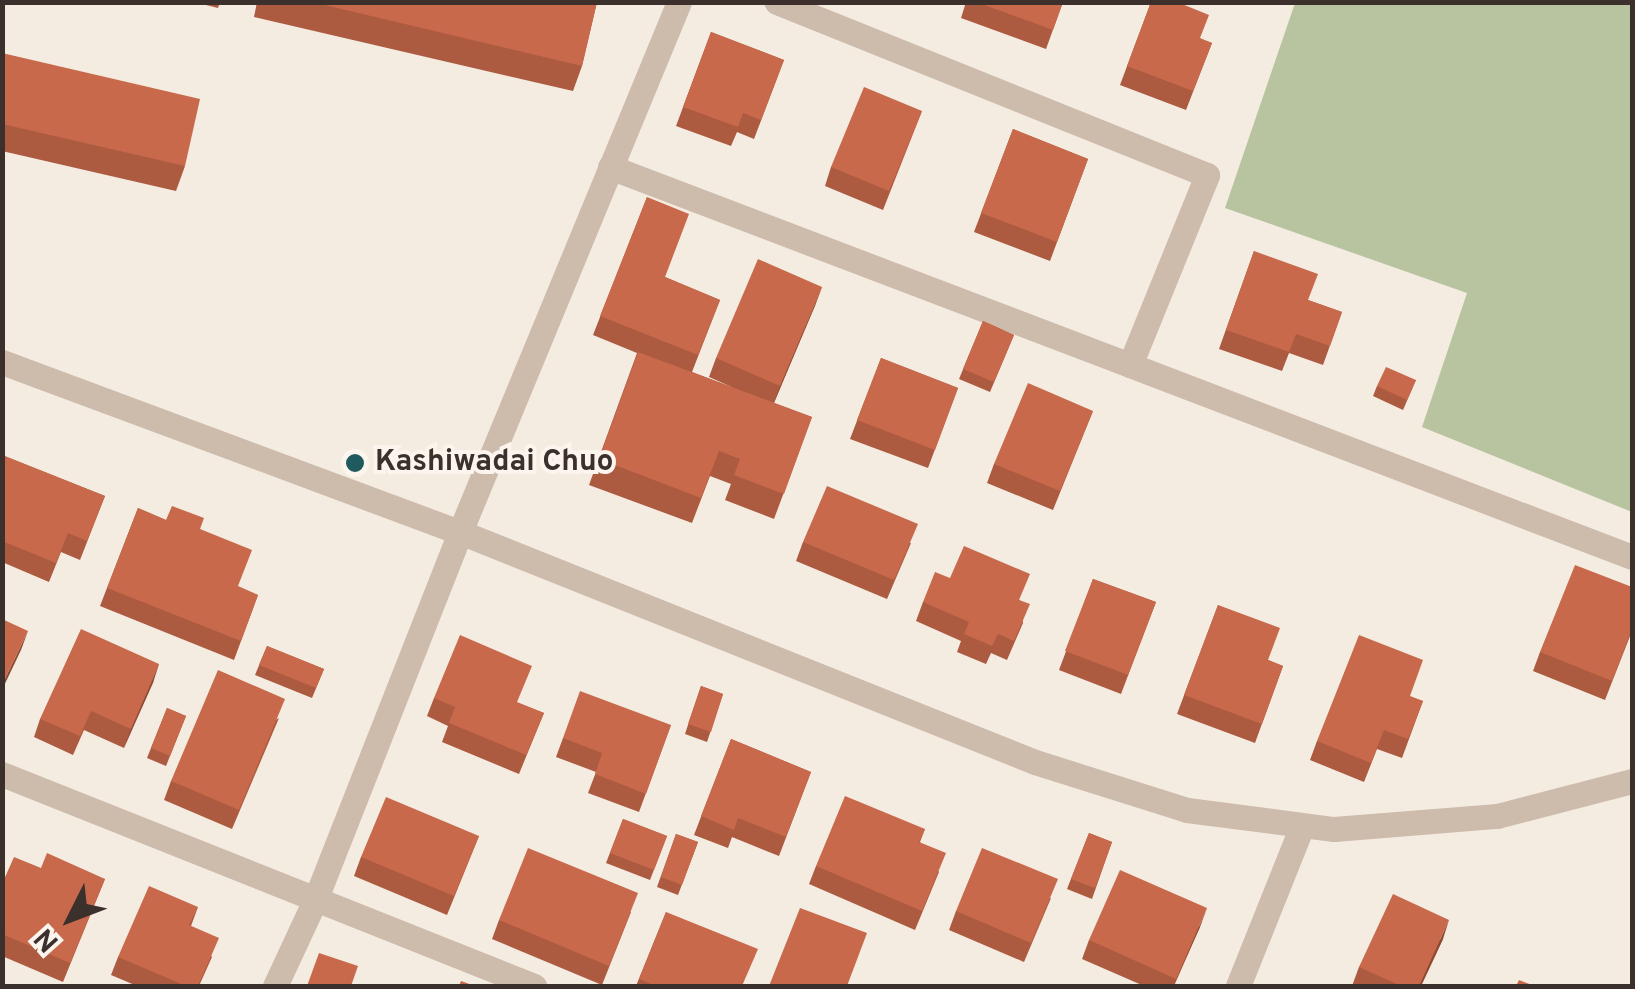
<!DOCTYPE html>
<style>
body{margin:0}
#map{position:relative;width:1635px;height:989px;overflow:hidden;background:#f4ebe1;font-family:Overpass,sans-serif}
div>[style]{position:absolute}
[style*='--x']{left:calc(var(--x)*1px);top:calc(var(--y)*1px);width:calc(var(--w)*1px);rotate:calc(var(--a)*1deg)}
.green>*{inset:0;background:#b8c4a0}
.service>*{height:25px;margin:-12.5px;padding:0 12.5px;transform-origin:12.5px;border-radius:12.5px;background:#cdbbac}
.minor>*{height:25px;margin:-12.5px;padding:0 12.5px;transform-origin:12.5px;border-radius:12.5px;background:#cdbbac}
.tertiary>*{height:25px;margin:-12.5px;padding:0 12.5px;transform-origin:12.5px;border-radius:12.5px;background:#cdbbac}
.wall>*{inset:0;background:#ac5a40}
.shaded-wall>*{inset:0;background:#8c4a34}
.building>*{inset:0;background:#c8694b}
.dots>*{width:28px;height:28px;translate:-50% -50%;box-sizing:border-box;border:5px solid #fbf5ee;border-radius:50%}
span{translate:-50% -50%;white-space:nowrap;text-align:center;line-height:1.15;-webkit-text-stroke:8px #fbf5ee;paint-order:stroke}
.poi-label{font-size:30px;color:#3b302b;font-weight:700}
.left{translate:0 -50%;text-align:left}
.frame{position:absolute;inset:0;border:5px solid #3b302b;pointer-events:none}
.north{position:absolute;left:20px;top:869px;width:100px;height:100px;-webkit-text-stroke:8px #fbf5ee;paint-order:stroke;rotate:228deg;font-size:28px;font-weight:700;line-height:40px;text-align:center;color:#3b302b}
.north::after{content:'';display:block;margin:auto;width:35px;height:45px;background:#3b302b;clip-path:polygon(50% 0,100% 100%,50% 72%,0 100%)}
</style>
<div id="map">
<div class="green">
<div style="clip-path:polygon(1295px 3px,1632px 3px,1632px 512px,1422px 427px,1467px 293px,1225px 208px)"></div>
</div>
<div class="service">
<div style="--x:275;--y:986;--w:97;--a:-65"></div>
</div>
<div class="minor">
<div style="--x:610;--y:167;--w:556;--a:20.85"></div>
<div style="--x:1130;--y:365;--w:205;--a:-67.9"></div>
<div style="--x:1207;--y:175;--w:464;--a:-158.1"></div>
<div style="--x:1130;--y:365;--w:537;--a:20.93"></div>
<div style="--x:2;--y:774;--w:573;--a:21.73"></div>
<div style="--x:316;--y:898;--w:393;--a:-68.5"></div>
<div style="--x:1238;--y:986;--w:172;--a:-68.2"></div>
</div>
<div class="tertiary">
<div style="--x:2;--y:362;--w:489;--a:20.4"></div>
<div style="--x:460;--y:532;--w:619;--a:21.8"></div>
<div style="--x:1035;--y:762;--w:159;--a:17.5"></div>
<div style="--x:1187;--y:810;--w:148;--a:7.4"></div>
<div style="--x:1334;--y:829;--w:164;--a:-4.6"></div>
<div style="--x:1497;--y:816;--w:139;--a:-14.5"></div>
<div style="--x:460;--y:532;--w:573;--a:-67.55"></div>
</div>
<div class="wall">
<div style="clip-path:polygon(194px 2px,220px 2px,218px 8px)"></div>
<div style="clip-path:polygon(257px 2px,597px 2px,582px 66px,573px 91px,254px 17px)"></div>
<div style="clip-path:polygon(966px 2px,1063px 2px,1046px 49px,961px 18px)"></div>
<div style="clip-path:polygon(1151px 2px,1200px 39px,1212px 43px,1186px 110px,1120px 85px)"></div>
<div style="clip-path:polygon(711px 32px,784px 60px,754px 139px,737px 132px,731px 146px,676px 126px)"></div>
<div style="clip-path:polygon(2px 53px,185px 166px,176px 191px,2px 151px)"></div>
<div style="clip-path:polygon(922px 111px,883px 210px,825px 186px,831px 167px)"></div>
<div style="clip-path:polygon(1013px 129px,1088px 159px,1050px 261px,974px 232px)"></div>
<div style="clip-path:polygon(647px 197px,665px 277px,720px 300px,692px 372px,734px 388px,709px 377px,716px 358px,822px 287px,774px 403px,812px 417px,774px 519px,725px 500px,731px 484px,710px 476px,692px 523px,589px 485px,637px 353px,593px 335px)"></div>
<div style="clip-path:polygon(1254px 251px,1308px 300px,1342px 312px,1323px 365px,1289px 353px,1282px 371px,1219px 349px)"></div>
<div style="clip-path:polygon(983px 321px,1014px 335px,990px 392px,959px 379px)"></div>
<div style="clip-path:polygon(881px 358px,958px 388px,928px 468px,850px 439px)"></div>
<div style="clip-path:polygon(1416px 380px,1403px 410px,1373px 396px,1377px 386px)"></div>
<div style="clip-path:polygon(1093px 411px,1053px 510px,987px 483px,994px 464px)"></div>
<div style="clip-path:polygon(2px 455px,105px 496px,80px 560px,61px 552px,49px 582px,2px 562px)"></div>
<div style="clip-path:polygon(138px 508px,166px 520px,200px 529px,238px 587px,258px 595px,234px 660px,100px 606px)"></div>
<div style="clip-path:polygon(803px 542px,911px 543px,887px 599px,796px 561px)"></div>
<div style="clip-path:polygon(950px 578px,1020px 600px,1023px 623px,1007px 660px,991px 653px,986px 664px,957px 652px,961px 641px,916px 621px,923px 602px)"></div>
<div style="clip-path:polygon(1093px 579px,1156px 602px,1121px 694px,1059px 670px)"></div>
<div style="clip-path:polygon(1218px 605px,1268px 660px,1283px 666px,1255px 743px,1177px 714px)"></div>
<div style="clip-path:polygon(1632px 631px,1605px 700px,1533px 671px,1540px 652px)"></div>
<div style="clip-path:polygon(267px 646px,324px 669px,312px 698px,255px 675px)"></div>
<div style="clip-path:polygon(159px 664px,124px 748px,84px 730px,73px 755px,34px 737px,40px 719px)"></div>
<div style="clip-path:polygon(701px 686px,723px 694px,707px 742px,685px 734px)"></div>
<div style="clip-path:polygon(1410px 697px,1423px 701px,1402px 758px,1377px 749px,1364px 782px,1310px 760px,1317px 741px)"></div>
<div style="clip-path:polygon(434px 698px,518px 703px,544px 713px,519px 774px,442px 742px,448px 726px,427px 716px)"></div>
<div style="clip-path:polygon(167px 708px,186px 716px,166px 766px,147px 758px)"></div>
<div style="clip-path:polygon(279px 718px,232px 829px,164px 800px,171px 781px)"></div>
<div style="clip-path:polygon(671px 725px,639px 812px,588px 793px,596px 772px,556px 757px,563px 738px)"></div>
<div style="clip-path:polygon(731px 739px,811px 772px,779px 856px,732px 837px,728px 848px,694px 835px)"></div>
<div style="clip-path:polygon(623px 819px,667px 836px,650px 880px,606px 863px)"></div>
<div style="clip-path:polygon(925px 829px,920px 842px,939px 872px,915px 930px,809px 884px,816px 866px)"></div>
<div style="clip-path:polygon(1089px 833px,1112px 842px,1092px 899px,1067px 889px)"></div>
<div style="clip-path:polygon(676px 834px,698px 842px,678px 895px,657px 887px)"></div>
<div style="clip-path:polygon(479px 836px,447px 915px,354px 876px,361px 857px)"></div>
<div style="clip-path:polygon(41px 868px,105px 879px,63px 982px,2px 956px,2px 884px)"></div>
<div style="clip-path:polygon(1051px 898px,1024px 962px,949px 930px,956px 911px)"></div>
<div style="clip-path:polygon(198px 907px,191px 926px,212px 957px,199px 986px,137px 986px,111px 975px,118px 957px)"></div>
<div style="clip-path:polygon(631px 912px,602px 985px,492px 939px,499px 920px)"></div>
<div style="clip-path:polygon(666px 912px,743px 986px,636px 986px)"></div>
<div style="clip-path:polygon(1200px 927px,1174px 986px,1144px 986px,1082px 959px,1089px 940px)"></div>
<div style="clip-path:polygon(1443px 939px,1421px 986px,1352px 986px,1359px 967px)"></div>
</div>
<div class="shaded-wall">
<div style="clip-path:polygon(822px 287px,815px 306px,773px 405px,780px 386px)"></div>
<div style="clip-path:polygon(28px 631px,21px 650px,2px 690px,2px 685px)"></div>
<div style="clip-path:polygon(159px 664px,153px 683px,124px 748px,131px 729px)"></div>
<div style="clip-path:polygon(1207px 908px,1200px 927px,1173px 986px)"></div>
<div style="clip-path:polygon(1449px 920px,1443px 939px,1421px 986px,1419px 986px)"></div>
</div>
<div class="building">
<div style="clip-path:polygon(312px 2px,597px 2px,582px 66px)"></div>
<div style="clip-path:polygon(976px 2px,1063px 2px,1053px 30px)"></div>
<div style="clip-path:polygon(1151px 2px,1177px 2px,1209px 15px,1200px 38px,1212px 43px,1193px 91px,1127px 66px)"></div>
<div style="clip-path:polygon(711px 32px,784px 60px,761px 120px,743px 113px,738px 127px,683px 107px)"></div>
<div style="clip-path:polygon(2px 53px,200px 99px,185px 166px,2px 124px)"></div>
<div style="clip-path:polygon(864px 87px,922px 111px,889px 191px,831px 167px)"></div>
<div style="clip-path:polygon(1013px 129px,1088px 159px,1057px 242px,981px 213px)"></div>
<div style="clip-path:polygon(647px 197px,689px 214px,665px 277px,720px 300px,698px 355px,600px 316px)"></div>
<div style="clip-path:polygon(1254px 251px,1318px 274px,1308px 300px,1342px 312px,1330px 346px,1296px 334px,1289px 352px,1226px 330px)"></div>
<div style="clip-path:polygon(758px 259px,822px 287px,780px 386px,716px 358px)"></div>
<div style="clip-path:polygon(983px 321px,1014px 335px,994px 382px,963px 369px)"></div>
<div style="clip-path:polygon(638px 352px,812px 417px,784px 494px,734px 475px,740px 459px,719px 451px,701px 498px,599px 459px)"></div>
<div style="clip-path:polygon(881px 358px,958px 388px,935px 450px,857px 420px)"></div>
<div style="clip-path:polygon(1386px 367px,1416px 380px,1407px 400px,1377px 386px)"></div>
<div style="clip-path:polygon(1028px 383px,1093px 411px,1060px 491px,994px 464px)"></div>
<div style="clip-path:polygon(2px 455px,105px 496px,87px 541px,68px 533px,56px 563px,2px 541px)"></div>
<div style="clip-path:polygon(827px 486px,918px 524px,894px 580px,803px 542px)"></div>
<div style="clip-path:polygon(172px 506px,204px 518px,200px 529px,252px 550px,238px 586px,258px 595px,241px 641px,107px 588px,138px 508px,166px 520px)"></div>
<div style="clip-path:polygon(964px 546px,1030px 574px,1019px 600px,1030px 604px,1014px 641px,998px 634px,992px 646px,964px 634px,969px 622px,923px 602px,935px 572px,950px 578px)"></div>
<div style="clip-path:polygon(1575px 565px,1632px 587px,1632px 629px,1612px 681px,1540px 652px)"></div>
<div style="clip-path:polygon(1093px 579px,1156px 602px,1128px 675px,1065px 651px)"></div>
<div style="clip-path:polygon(1218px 605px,1280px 628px,1268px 660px,1283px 666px,1262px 724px,1184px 695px)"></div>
<div style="clip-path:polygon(2px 619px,28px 631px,2px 685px)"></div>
<div style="clip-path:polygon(81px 629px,159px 664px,131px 729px,91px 711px,80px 736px,40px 719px)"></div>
<div style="clip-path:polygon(460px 635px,532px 666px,517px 702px,544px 713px,526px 755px,449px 723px,455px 707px,434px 698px)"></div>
<div style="clip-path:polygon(1359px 635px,1423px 660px,1410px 696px,1423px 701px,1408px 739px,1384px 730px,1371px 763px,1317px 741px)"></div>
<div style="clip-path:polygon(267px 646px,324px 669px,316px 688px,259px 665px)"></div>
<div style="clip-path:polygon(218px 670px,285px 699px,239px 810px,171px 781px)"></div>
<div style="clip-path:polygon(701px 686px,723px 694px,711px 732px,688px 724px)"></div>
<div style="clip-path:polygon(580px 691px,671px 725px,646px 794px,595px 774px,602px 753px,563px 738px)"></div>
<div style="clip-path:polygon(167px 708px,186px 716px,170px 756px,151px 748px)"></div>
<div style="clip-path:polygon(731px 739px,811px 772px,786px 837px,738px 818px,734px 830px,701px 816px)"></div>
<div style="clip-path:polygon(845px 796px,925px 829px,919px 842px,946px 853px,922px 911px,816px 866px)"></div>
<div style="clip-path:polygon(386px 797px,479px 836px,454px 896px,361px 857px)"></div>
<div style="clip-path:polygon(623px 819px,667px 836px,654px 870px,610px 853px)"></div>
<div style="clip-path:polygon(1089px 833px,1112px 842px,1095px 888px,1071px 879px)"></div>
<div style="clip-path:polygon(676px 834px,698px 842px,682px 885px,661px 877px)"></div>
<div style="clip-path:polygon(528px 848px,638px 893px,609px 966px,499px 920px)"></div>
<div style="clip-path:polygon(982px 848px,1058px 879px,1031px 943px,956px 911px)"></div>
<div style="clip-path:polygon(47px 853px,105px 879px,70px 963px,2px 934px,2px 884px,14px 857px,41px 868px)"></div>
<div style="clip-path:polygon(1120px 870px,1207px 908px,1176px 979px,1089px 940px)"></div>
<div style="clip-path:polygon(149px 886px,198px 907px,189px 925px,219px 938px,198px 986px,186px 986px,118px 957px)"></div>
<div style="clip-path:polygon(1393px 894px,1449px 920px,1419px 986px,1401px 986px,1359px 967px)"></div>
<div style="clip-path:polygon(800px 908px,867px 933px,847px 986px,769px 986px)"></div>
<div style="clip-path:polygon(666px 912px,758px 949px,742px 986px,656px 986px,639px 979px)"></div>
<div style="clip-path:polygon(319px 953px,358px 966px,351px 986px,307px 986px)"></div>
<div style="clip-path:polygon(1519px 980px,1535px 986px,1516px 986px)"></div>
<div style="clip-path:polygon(461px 981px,475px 986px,459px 986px)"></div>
</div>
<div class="dots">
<div style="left:355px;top:463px;background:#1f5a5e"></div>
</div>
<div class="poi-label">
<span class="left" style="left:375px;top:463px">Kashiwadai Chuo</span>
</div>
<div class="frame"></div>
<div class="north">N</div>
</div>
